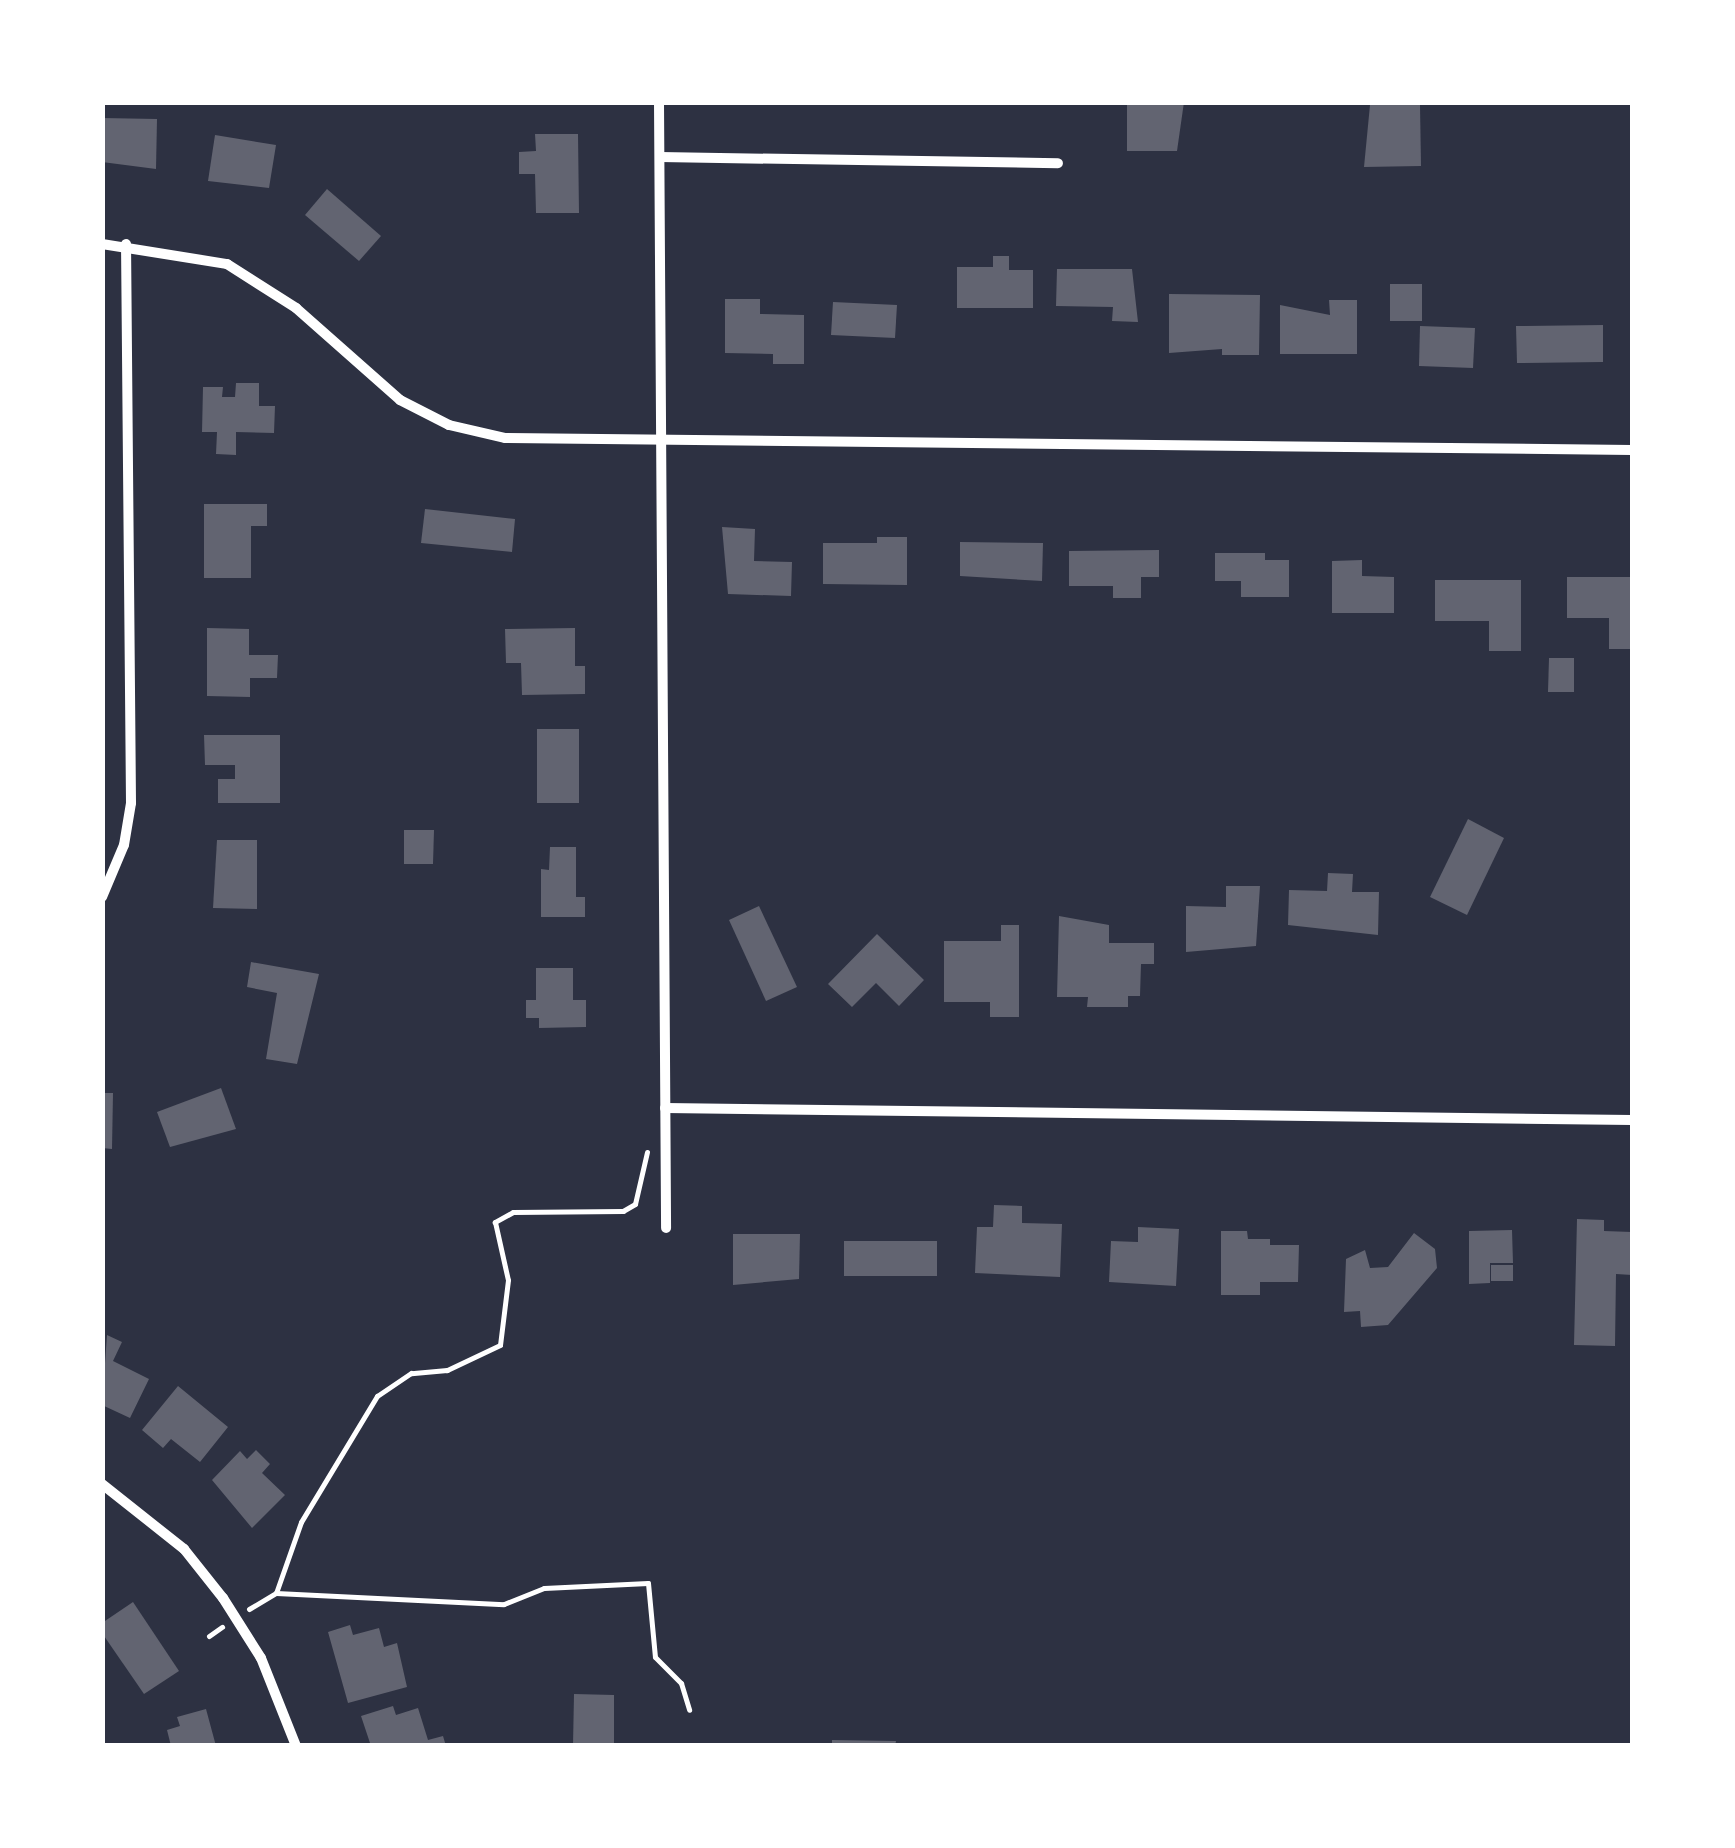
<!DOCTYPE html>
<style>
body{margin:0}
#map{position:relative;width:1735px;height:1848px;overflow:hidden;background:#2d3142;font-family:Georgia,serif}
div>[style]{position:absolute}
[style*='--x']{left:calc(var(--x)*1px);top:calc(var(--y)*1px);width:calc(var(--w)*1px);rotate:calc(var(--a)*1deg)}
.building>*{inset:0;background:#626471}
.path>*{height:5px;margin:-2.5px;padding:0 2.5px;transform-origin:2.5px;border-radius:2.5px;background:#fff}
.minor>*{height:10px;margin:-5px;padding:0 5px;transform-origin:5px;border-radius:5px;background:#fff}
span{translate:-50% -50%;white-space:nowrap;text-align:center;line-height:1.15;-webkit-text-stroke:10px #fff;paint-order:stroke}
.frame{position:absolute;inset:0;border:105px solid #fff;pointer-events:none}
</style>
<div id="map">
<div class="building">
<div style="clip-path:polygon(1127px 102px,1184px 102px,1177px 151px,1127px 151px)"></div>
<div style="clip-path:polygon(1370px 105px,1420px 105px,1421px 166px,1364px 167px)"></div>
<div style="clip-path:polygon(102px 118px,157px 119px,156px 169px,102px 162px)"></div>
<div style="clip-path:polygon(535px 134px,578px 134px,579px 213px,536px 213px,535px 174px,519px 174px,519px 152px,536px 151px)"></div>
<div style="clip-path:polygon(215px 135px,276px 145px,269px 188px,208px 181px)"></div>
<div style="clip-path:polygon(327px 189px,381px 236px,359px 261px,305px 215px)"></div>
<div style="clip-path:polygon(993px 256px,1009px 256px,1009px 270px,1033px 270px,1033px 308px,957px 308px,957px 267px,993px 267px)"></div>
<div style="clip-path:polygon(1057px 269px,1132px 269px,1138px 322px,1112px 321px,1113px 307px,1056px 306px)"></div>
<div style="clip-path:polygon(1390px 284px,1422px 284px,1422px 321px,1390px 321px)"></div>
<div style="clip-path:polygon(1169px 294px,1260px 295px,1259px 355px,1222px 355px,1222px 349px,1169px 353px)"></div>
<div style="clip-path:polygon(725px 299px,760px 299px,760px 314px,804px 315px,804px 364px,773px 364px,773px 354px,725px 353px)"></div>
<div style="clip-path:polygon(1329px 300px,1357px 300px,1357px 354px,1280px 354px,1280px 305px,1330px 315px)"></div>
<div style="clip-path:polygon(833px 302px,897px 305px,895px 338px,831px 335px)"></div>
<div style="clip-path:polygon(1603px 325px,1603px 362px,1517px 363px,1516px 326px)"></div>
<div style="clip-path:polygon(1420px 326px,1475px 328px,1473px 368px,1419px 366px)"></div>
<div style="clip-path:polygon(236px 383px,259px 383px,259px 406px,275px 406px,274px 433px,236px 432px,236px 455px,216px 454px,217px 432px,202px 432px,203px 387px,223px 387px,222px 397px,235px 397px)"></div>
<div style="clip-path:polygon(204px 504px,267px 504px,267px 526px,251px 526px,251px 578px,204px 578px)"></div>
<div style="clip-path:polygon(425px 509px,515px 519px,512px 552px,421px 543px)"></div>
<div style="clip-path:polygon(722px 527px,755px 529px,754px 561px,792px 562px,791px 596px,728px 594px)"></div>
<div style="clip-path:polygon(877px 537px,907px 537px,907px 585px,823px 584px,823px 543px,877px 543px)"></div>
<div style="clip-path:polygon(960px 542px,1043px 543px,1042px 581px,960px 576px)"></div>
<div style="clip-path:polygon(1159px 550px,1159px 577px,1141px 577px,1141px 598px,1113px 598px,1113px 586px,1069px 586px,1069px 551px)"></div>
<div style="clip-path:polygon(1215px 553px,1265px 553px,1265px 560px,1289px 560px,1289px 597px,1241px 597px,1241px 581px,1215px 581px)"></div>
<div style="clip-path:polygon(1362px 560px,1362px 576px,1394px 577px,1394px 613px,1332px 613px,1332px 561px)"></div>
<div style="clip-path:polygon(1567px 577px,1632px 577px,1632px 649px,1609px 649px,1609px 618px,1567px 618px)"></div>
<div style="clip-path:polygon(1435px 580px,1521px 580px,1521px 651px,1489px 651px,1489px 621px,1435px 621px)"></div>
<div style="clip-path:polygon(207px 628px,249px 629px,249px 655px,278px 655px,277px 678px,250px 678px,250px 697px,207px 696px)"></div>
<div style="clip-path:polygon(575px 628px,575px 666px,585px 666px,585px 694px,522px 695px,521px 663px,506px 663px,505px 629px)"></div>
<div style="clip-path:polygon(1549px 658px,1574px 658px,1574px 692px,1548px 692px)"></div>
<div style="clip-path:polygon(537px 729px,579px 729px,579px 803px,537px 803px)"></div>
<div style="clip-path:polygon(204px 735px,280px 735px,280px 803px,218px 803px,218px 779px,235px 779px,235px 765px,205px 765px)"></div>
<div style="clip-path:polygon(1468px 819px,1504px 838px,1467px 915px,1430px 897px)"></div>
<div style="clip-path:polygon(404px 830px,434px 830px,433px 864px,404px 864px)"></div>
<div style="clip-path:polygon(217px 840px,257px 840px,257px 909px,213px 908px)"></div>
<div style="clip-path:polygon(550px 847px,576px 847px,576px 897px,585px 897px,585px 917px,541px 917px,541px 869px,549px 870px)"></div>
<div style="clip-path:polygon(1328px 873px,1353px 874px,1352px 892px,1379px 892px,1378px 935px,1288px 925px,1289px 890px,1327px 891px)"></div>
<div style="clip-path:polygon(1226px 886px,1260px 886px,1256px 946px,1186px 952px,1186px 906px,1226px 907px)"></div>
<div style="clip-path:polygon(759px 906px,797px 987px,766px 1001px,729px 920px)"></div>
<div style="clip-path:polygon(1059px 916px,1109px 925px,1109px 943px,1154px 943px,1154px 964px,1141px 964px,1140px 996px,1128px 996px,1128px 1007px,1087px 1007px,1088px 997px,1057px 997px)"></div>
<div style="clip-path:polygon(1001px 925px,1019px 925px,1019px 1017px,990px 1017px,990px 1002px,944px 1002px,944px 941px,1001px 941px)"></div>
<div style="clip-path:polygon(877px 934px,924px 980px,899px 1006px,876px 983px,852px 1007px,828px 984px)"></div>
<div style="clip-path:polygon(251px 962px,319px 974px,297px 1064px,266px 1059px,277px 993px,247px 987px)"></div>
<div style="clip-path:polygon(536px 968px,573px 968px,573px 1000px,586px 1000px,586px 1027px,539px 1028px,539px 1018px,526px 1018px,526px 1000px,536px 1000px)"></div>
<div style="clip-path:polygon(221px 1088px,236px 1129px,170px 1147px,157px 1112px)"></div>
<div style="clip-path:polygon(102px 1093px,113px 1093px,112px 1149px,102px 1148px)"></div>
<div style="clip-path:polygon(994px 1205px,1022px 1206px,1022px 1223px,1062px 1224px,1060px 1277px,975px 1273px,977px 1227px,993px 1227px)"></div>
<div style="clip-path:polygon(1577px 1219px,1604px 1220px,1604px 1231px,1632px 1232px,1632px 1275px,1616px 1274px,1615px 1346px,1574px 1345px)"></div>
<div style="clip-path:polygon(1138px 1227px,1179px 1229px,1176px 1286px,1109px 1282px,1111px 1241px,1138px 1242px)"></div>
<div style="clip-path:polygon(1512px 1230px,1513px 1263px,1490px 1263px,1490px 1283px,1469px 1284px,1469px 1231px)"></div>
<div style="clip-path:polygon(1221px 1231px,1247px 1231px,1248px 1239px,1270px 1239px,1270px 1245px,1299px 1245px,1298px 1282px,1260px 1282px,1260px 1295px,1221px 1295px)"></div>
<div style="clip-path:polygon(1414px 1233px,1435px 1249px,1437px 1268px,1388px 1325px,1361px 1327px,1360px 1311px,1344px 1312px,1346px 1259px,1365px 1250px,1370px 1268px,1388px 1267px)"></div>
<div style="clip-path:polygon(733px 1234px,800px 1234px,799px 1279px,733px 1285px)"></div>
<div style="clip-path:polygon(844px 1241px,937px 1241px,937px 1276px,844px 1276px)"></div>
<div style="clip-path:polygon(1491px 1265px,1513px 1265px,1513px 1281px,1491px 1281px)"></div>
<div style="clip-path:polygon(107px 1335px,122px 1342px,113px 1361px,149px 1379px,130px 1418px,102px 1405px)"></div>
<div style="clip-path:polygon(178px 1386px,228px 1427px,200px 1462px,171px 1439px,163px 1448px,142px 1430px)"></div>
<div style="clip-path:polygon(256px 1450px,270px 1464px,262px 1473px,285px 1495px,252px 1528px,212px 1480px,240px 1451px,247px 1459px)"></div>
<div style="clip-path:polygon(133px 1602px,179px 1671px,144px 1694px,102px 1633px,102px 1623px)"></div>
<div style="clip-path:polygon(350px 1625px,353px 1635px,379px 1628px,384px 1647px,397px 1643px,407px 1687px,348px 1703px,328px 1632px)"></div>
<div style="clip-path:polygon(574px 1694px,614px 1695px,614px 1746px,573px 1746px)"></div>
<div style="clip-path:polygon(393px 1706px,396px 1715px,418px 1708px,428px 1740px,443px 1736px,446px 1746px,371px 1746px,361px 1716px)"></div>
<div style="clip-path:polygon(206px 1709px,216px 1746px,171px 1746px,167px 1730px,180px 1726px,177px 1717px)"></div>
<div style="clip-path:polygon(832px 1740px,896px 1741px,895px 1746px,832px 1746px)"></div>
</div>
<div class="path">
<div style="--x:647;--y:1152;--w:53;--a:103"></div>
<div style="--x:635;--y:1204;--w:14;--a:150"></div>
<div style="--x:623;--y:1211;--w:110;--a:179.5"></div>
<div style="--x:513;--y:1212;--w:21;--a:151"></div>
<div style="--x:495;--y:1222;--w:59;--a:77.4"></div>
<div style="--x:508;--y:1280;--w:65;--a:97"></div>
<div style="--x:500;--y:1345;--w:59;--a:154.7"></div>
<div style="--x:447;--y:1370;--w:36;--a:175"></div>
<div style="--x:411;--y:1373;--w:41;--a:145.9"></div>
<div style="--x:377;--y:1396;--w:147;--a:121.1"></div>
<div style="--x:301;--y:1522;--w:75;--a:109.4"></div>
<div style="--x:276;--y:1593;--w:228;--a:2.8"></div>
<div style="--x:504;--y:1604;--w:43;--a:-21.8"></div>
<div style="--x:544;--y:1588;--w:104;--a:-2.8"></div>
<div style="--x:648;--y:1583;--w:74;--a:84.6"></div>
<div style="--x:655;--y:1657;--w:37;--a:45"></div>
<div style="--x:681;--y:1683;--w:28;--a:73"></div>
<div style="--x:249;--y:1609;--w:31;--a:-31"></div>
<div style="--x:209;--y:1636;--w:16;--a:-35"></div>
</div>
<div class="minor">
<div style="--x:659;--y:102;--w:1126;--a:89.64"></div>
<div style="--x:660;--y:157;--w:398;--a:0.9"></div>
<div style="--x:102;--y:244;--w:127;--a:9.1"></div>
<div style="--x:227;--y:264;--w:82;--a:32.5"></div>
<div style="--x:296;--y:308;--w:139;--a:41.5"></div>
<div style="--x:400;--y:400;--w:55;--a:27"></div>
<div style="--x:449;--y:425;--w:57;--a:13.1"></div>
<div style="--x:505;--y:438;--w:1127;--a:0.61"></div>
<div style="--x:102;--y:897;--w:56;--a:-67.1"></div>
<div style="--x:124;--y:845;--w:43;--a:-80.5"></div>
<div style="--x:131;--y:803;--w:559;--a:-90.51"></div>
<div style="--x:665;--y:1108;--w:967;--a:0.71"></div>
<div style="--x:102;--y:1484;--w:105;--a:38.4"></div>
<div style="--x:184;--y:1549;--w:63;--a:51.5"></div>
<div style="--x:223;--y:1598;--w:71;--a:57.7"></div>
<div style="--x:261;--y:1658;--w:95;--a:68.3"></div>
</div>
<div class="frame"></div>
</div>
